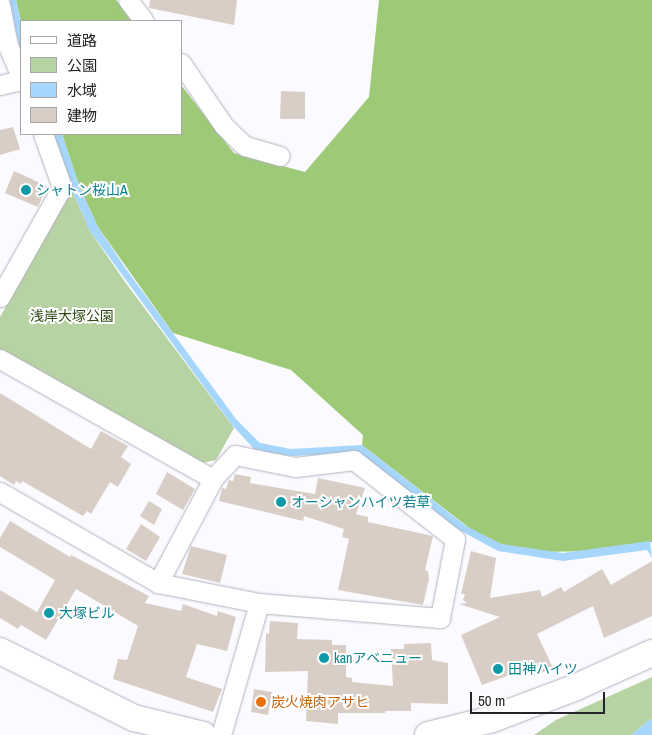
<!DOCTYPE html>
<meta charset="utf-8">
<style>
body{margin:0}
#map{position:relative;width:652px;height:735px;overflow:hidden;background:#fafaff;font-family:"Archivo Narrow","Noto Sans JP",sans-serif}
div>[style]{position:absolute}
[style*='--x']{left:calc(var(--x)*1px);top:calc(var(--y)*1px);width:calc(var(--w)*1px);rotate:calc(var(--a)*1deg)}
.green>*{inset:0;background:#b8d3a3}
.forest>*{inset:0;background:#9eca78}
.water>*{inset:0;background:#a6d6fb}
.building>*{inset:0;background:#d9cec6}
.roads{filter:drop-shadow(0 0 1px #b2b2be) drop-shadow(0 0 1px #b2b2be)}
.street>*{height:19px;margin:-9.5px;padding:0 9.5px;transform-origin:9.5px;border-radius:9.5px;background:#fff}
.secondary>*{height:26px;margin:-13px;padding:0 13px;transform-origin:13px;border-radius:13px;background:#fff}
.dots>*{width:14px;height:14px;translate:-50% -50%;box-sizing:border-box;border:2px solid #fff;border-radius:50%}
span{translate:-50% -50%;white-space:nowrap;text-align:center;line-height:1.15;-webkit-text-stroke:4px #fff;paint-order:stroke}
.culture-label{font-size:14px;color:#0d838f}
.left{translate:0 -50%;text-align:left}
.park-label{font-size:14px;color:#2f4a11}
.food-label{font-size:14px;color:#c56008}
.legend{position:absolute;left:20px;top:20px;width:162px;height:115px;box-sizing:border-box;background:#fff;border:1px solid #a7a7a9;margin:0;padding:6px 9px;list-style:none;font-size:15px;color:#242428}
.legend li{display:flex;align-items:center;gap:10px;height:25px}
.legend b{width:25px;border:1px solid #a7a7a9}
.scale{position:absolute;left:470px;top:692px;width:135px;height:22px;box-sizing:border-box;border:2px solid #242428;border-top:0;padding-left:6px;font-size:15px;line-height:18px;white-space:nowrap;color:#242428;-webkit-text-stroke:4px #fff;paint-order:stroke}
</style>
<div id="map">
<div class="green">
<div style="clip-path:polygon(72px 190px,90px 231px,125px 282px,234px 428px,216px 460px,202px 463px,0 350px,0 317px)"></div>
<div style="clip-path:polygon(652px 677px,652px 718px,631px 735px,534px 735px,556px 720px)"></div>
</div>
<div class="forest">
<div style="clip-path:polygon(16px 0,116px 0,133px 21px,21px 22px)"></div>
<div style="clip-path:polygon(379px 0,652px 0,652px 542px,594px 551px,541px 552px,501px 544px,472px 530px,362px 445px,363px 435px,291px 370px,173px 333px,98px 227px,80px 188px,62px 134px,181px 134px,181px 85px,234px 153px,305px 172px,369px 97px)"></div>
</div>
<div class="water">
<div style="clip-path:polygon(8px 0,16px 0,21px 22px,21px 52px)"></div>
<div style="clip-path:polygon(53px 134px,62px 134px,80px 188px,98px 227px,126px 269px,236px 419px,260px 443px,291px 449px,362px 445px,466px 526px,501px 544px,563px 553px,650px 541px,652px 558px,647px 550px,563px 561px,498px 551px,450px 525px,360px 453px,292px 456px,256px 451px,232px 425px,90px 231px,72px 190px)"></div>
<div style="clip-path:polygon(652px 718px,652px 735px,631px 735px)"></div>
</div>
<div class="building">
<div style="clip-path:polygon(150px 0,237px 0,234px 25px,149px 8px)"></div>
<div style="clip-path:polygon(281px 91px,305px 92px,305px 119px,280px 119px)"></div>
<div style="clip-path:polygon(13px 127px,20px 149px,0 155px,0 130px)"></div>
<div style="clip-path:polygon(14px 171px,47px 186px,38px 207px,5px 193px)"></div>
<div style="clip-path:polygon(0 393px,91px 449px,101px 431px,128px 446px,121px 457px,131px 464px,118px 487px,110px 482px,91px 514px,87px 511px,83px 516px,22px 481px,21px 484px,16px 481px,14px 485px,0 476px)"></div>
<div style="clip-path:polygon(167px 472px,195px 489px,183px 510px,156px 494px)"></div>
<div style="clip-path:polygon(235px 474px,251px 477px,250px 483px,315px 494px,318px 478px,365px 488px,356px 514px,368px 517px,368px 522px,433px 536px,425px 570px,428px 571px,429px 579px,423px 605px,338px 590px,349px 539px,342px 537px,344px 529px,304px 516px,303px 521px,219px 501px,222px 488px,226px 489px,229px 480px,233px 481px)"></div>
<div style="clip-path:polygon(149px 501px,162px 509px,154px 525px,140px 516px)"></div>
<div style="clip-path:polygon(10px 521px,70px 557px,71px 555px,149px 596px,145px 603px,181px 611px,183px 604px,217px 616px,218px 611px,236px 617px,227px 651px,197px 644px,186px 677px,222px 689px,213px 712px,113px 679px,118px 659px,127px 660px,138px 626px,76px 589px,46px 640px,21px 625px,18px 629px,0 618px,0 590px,37px 612px,55px 580px,0 547px,0 538px)"></div>
<div style="clip-path:polygon(141px 524px,160px 537px,146px 561px,126px 549px)"></div>
<div style="clip-path:polygon(191px 546px,227px 555px,220px 583px,182px 574px)"></div>
<div style="clip-path:polygon(471px 551px,496px 558px,490px 598px,540px 590px,542px 597px,561px 587px,564px 592px,602px 569px,611px 585px,652px 561px,652px 616px,604px 638px,593px 606px,537px 634px,553px 668px,534px 676px,530px 668px,482px 685px,461px 635px,500px 617px,459px 604px,467px 603px,463px 600px,465px 594px,461px 594px)"></div>
<div style="clip-path:polygon(270px 621px,298px 623px,297px 639px,332px 640px,332px 645px,346px 645px,346px 677px,352px 678px,352px 682px,393px 686px,391px 649px,404px 649px,404px 644px,431px 643px,432px 660px,448px 663px,448px 704px,411px 703px,411px 711px,385px 711px,385px 713px,338px 713px,338px 724px,306px 721px,308px 671px,265px 672px,266px 633px,269px 634px)"></div>
<div style="clip-path:polygon(254px 689px,272px 692px,268px 715px,251px 712px)"></div>
</div>
<div class="roads">
<div class="street">
<div style="--x:128;--y:0;--w:26;--a:53"></div>
<div style="--x:0;--y:4;--w:43;--a:79.2"></div>
<div style="--x:8;--y:46;--w:33;--a:67"></div>
<div style="--x:181;--y:63;--w:76;--a:55.7"></div>
<div style="--x:224;--y:126;--w:29;--a:44"></div>
<div style="--x:245;--y:146;--w:36;--a:16"></div>
<div style="--x:0;--y:85;--w:22;--a:-13"></div>
<div style="--x:0;--y:297;--w:126;--a:-60.6"></div>
<div style="--x:62;--y:187;--w:56;--a:-109.7"></div>
<div style="--x:0;--y:359;--w:244;--a:29.4"></div>
<div style="--x:0;--y:492;--w:182;--a:29.9"></div>
<div style="--x:158;--y:583;--w:103;--a:11.2"></div>
<div style="--x:259;--y:603;--w:182;--a:4.7"></div>
<div style="--x:440;--y:618;--w:80;--a:-79.2"></div>
<div style="--x:455;--y:539;--w:128;--a:-142"></div>
<div style="--x:354;--y:460;--w:59;--a:173.2"></div>
<div style="--x:295;--y:467;--w:61;--a:-168.7"></div>
<div style="--x:235;--y:455;--w:33;--a:133"></div>
<div style="--x:213;--y:479;--w:118;--a:117.9"></div>
<div style="--x:221;--y:735;--w:137;--a:-73.9"></div>
</div>
<div class="secondary">
<div style="--x:0;--y:651;--w:150;--a:26.6"></div>
<div style="--x:134;--y:718;--w:71;--a:13.8"></div>
<div style="--x:428;--y:735;--w:66;--a:-14"></div>
<div style="--x:492;--y:719;--w:88;--a:-20.7"></div>
<div style="--x:574;--y:688;--w:85;--a:-24.2"></div>
</div>
</div>
<div class="dots">
<div style="left:26px;top:190px;background:#0f9aa8"></div>
<div style="left:281px;top:502px;background:#0f9aa8"></div>
<div style="left:49px;top:613px;background:#0f9aa8"></div>
<div style="left:324px;top:658px;background:#0f9aa8"></div>
<div style="left:498px;top:669px;background:#0f9aa8"></div>
<div style="left:261px;top:702px;background:#e8710a"></div>
</div>
<div class="culture-label">
<span class="left" style="left:36px;top:190px">シャトン桜山A</span>
<span class="left" style="left:291px;top:502px">オーシャンハイツ若草</span>
<span class="left" style="left:59px;top:613px">大塚ビル</span>
<span class="left" style="left:334px;top:658px">kanアベニュー</span>
<span class="left" style="left:508px;top:669px">田神ハイツ</span>
</div>
<div class="park-label">
<span style="left:72px;top:316px">浅岸大塚公園</span>
</div>
<div class="food-label">
<span class="left" style="left:271px;top:702px">炭火焼肉アサヒ</span>
</div>
<ul class="legend">
<li><b style="height:6px;background:#fff"></b>道路</li>
<li><b style="height:14px;background:#b8d3a3"></b>公園</li>
<li><b style="height:14px;background:#a6d6fb"></b>水域</li>
<li><b style="height:14px;background:#d9cec6"></b>建物</li>
</ul>
<div class="scale">50 m</div>
</div>
